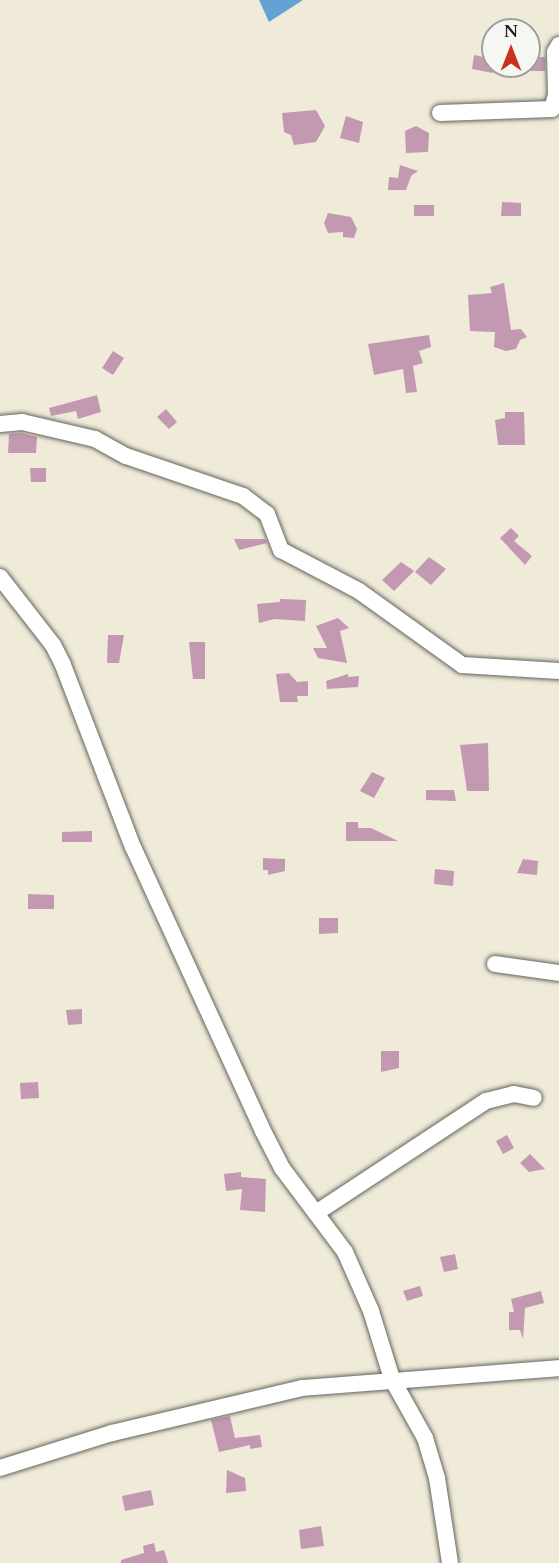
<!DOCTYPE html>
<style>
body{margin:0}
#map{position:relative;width:559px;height:1563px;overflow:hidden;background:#efebd8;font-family:Cardo,serif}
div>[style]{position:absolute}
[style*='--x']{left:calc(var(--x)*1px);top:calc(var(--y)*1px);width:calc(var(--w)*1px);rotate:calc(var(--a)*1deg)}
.water>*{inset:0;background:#63a2d5}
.building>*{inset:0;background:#c398b1}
.roads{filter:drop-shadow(0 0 2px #66645e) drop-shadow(0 0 2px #66645e)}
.minor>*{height:16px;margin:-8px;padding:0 8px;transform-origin:8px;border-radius:8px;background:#fff}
span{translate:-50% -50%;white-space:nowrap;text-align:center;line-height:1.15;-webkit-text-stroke:6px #f6f6f2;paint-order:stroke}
.north{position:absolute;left:481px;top:18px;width:60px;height:60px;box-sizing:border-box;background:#f6f6f2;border:2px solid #9f9f9c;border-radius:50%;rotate:0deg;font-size:16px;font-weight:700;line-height:24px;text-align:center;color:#1c1c1c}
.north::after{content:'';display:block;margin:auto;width:21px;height:27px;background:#c8321e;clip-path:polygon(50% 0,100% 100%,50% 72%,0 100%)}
</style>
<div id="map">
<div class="water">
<div style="clip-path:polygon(259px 0,303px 0,269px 22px)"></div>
</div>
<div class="building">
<div style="clip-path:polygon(474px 55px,493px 59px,493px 73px,472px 69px)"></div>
<div style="clip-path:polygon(531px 57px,545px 57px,545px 71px,531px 71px)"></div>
<div style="clip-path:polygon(316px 110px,325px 126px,316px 142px,294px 145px,291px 135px,284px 132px,282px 113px)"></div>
<div style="clip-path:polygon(346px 116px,363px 122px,359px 143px,340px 138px)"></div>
<div style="clip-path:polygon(416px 126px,429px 133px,428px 152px,406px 153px,405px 131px)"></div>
<div style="clip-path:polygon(400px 165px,418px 171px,411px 176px,406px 190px,388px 190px,389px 177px,398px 178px)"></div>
<div style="clip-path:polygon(502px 202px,521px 203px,521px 216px,501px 216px)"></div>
<div style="clip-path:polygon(414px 205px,434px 205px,434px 216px,414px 216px)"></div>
<div style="clip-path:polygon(328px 213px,351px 217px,357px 229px,354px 238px,343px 237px,343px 232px,328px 233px,324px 223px)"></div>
<div style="clip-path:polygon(504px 283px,511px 330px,521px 329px,527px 337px,520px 340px,516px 349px,506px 351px,494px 347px,495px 332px,470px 331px,468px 295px,492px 293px,490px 287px)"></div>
<div style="clip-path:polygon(429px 335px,431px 347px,419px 351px,423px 363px,413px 366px,417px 392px,406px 393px,403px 369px,374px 375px,368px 344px)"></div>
<div style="clip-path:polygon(113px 351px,124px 358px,113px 375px,102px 368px)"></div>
<div style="clip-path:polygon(97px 395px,101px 412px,78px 419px,76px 411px,51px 416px,49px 408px)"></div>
<div style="clip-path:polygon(166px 409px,177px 422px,169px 429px,157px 417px)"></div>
<div style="clip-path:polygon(505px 412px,524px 412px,525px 445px,498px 445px,495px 420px,505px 418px)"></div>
<div style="clip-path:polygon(21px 433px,37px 437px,36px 453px,8px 453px,9px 434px)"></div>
<div style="clip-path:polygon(30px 468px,46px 468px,46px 482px,31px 482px)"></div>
<div style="clip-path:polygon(511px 528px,519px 536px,514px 541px,532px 556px,525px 565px,500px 538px)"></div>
<div style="clip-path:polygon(234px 539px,265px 539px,267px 543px,239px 550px)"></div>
<div style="clip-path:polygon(429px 557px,446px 569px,431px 585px,415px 572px)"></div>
<div style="clip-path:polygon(401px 562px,414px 571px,394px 591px,382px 580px)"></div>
<div style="clip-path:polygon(280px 599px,306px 600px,305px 621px,274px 619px,259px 623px,257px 604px,280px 602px)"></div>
<div style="clip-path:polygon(338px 618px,349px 628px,340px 631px,347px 663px,318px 658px,313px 648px,327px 648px,316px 626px)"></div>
<div style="clip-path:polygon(108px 635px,124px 635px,119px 663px,107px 663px)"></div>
<div style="clip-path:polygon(189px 642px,205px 642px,205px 679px,193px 679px)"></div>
<div style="clip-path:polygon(289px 673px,297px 682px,308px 681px,308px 696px,297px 696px,298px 702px,280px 702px,276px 674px)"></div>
<div style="clip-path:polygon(348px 674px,348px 677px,359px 676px,358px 687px,327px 689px,326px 681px)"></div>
<div style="clip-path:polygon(488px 743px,489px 791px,467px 791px,460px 745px)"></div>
<div style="clip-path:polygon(372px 772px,385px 778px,374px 798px,360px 791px)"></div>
<div style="clip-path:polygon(426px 790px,454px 790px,456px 801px,426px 800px)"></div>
<div style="clip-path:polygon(346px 822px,358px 822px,358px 828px,371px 828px,398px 841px,346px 841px)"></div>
<div style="clip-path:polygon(92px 831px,92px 842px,62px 842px,62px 832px)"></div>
<div style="clip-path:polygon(263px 858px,285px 859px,285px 871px,268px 875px,268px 870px,263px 870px)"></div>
<div style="clip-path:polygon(523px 859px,538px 861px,537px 875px,517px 873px)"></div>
<div style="clip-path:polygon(435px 869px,454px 871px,453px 886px,434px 884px)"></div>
<div style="clip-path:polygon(28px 894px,54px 895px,54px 909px,28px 909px)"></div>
<div style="clip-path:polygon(319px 918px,338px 918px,338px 933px,319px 934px)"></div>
<div style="clip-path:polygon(82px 1009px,82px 1024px,68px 1025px,66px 1010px)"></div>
<div style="clip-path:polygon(381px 1051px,399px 1051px,399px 1068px,381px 1072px)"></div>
<div style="clip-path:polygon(38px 1082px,39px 1098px,21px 1099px,20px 1083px)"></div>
<div style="clip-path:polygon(507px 1135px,514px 1148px,503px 1154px,496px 1141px)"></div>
<div style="clip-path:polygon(530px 1154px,545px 1169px,529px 1172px,520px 1163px)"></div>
<div style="clip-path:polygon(241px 1172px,241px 1177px,266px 1179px,265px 1212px,240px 1210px,242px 1189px,226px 1191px,224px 1174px)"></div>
<div style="clip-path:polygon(455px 1254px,458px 1269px,444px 1272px,440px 1257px)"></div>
<div style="clip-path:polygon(420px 1286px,423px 1296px,407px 1301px,403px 1291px)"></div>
<div style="clip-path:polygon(541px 1291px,544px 1303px,525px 1308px,523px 1339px,520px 1330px,509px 1330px,509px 1312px,514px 1312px,511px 1299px)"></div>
<div style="clip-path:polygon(230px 1416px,235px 1438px,260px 1435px,262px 1447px,250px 1449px,250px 1445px,219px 1452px,211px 1420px)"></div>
<div style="clip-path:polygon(227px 1470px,245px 1478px,246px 1491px,226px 1493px)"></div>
<div style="clip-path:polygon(151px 1490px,154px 1505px,125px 1511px,122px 1496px)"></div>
<div style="clip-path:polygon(321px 1526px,324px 1546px,301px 1549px,299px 1530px)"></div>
<div style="clip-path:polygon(154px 1543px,156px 1552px,164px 1550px,168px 1563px,121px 1563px,121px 1560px,144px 1553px,143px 1546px)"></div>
</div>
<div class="roads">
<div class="minor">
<div style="--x:440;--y:113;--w:112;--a:-2"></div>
<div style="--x:552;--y:109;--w:15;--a:-74"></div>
<div style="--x:556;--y:95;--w:43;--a:-91.3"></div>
<div style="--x:555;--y:52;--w:8;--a:-60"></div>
<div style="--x:0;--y:424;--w:22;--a:-5"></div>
<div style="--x:22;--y:422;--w:75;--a:13.1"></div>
<div style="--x:95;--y:439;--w:35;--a:29"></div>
<div style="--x:126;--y:456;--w:124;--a:18.9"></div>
<div style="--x:243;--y:496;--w:30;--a:37"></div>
<div style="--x:267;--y:514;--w:39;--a:69"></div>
<div style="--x:281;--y:550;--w:88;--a:27.7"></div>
<div style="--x:359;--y:591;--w:127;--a:35.7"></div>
<div style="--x:462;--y:665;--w:97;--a:3.5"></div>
<div style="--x:0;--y:577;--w:86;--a:52.1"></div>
<div style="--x:53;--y:645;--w:22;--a:63"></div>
<div style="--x:63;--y:665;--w:195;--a:69"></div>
<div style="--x:133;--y:847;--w:312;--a:65.4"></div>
<div style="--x:263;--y:1131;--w:42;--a:62.8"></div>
<div style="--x:282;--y:1168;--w:105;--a:53.1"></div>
<div style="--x:345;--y:1252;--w:64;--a:66.2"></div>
<div style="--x:371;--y:1311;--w:71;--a:72.8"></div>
<div style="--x:392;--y:1379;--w:68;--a:60.8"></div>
<div style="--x:425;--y:1438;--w:42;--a:73.3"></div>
<div style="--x:437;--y:1478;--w:86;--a:81.3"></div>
<div style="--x:495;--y:964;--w:65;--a:8"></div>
<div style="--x:316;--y:1213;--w:204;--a:-33.4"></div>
<div style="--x:486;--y:1101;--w:29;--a:-14"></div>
<div style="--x:514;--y:1094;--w:20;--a:11"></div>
<div style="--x:0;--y:1468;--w:117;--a:-17.4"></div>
<div style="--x:112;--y:1433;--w:195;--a:-13.3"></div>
<div style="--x:302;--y:1388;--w:258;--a:-4.4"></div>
</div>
</div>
<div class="north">N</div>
</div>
